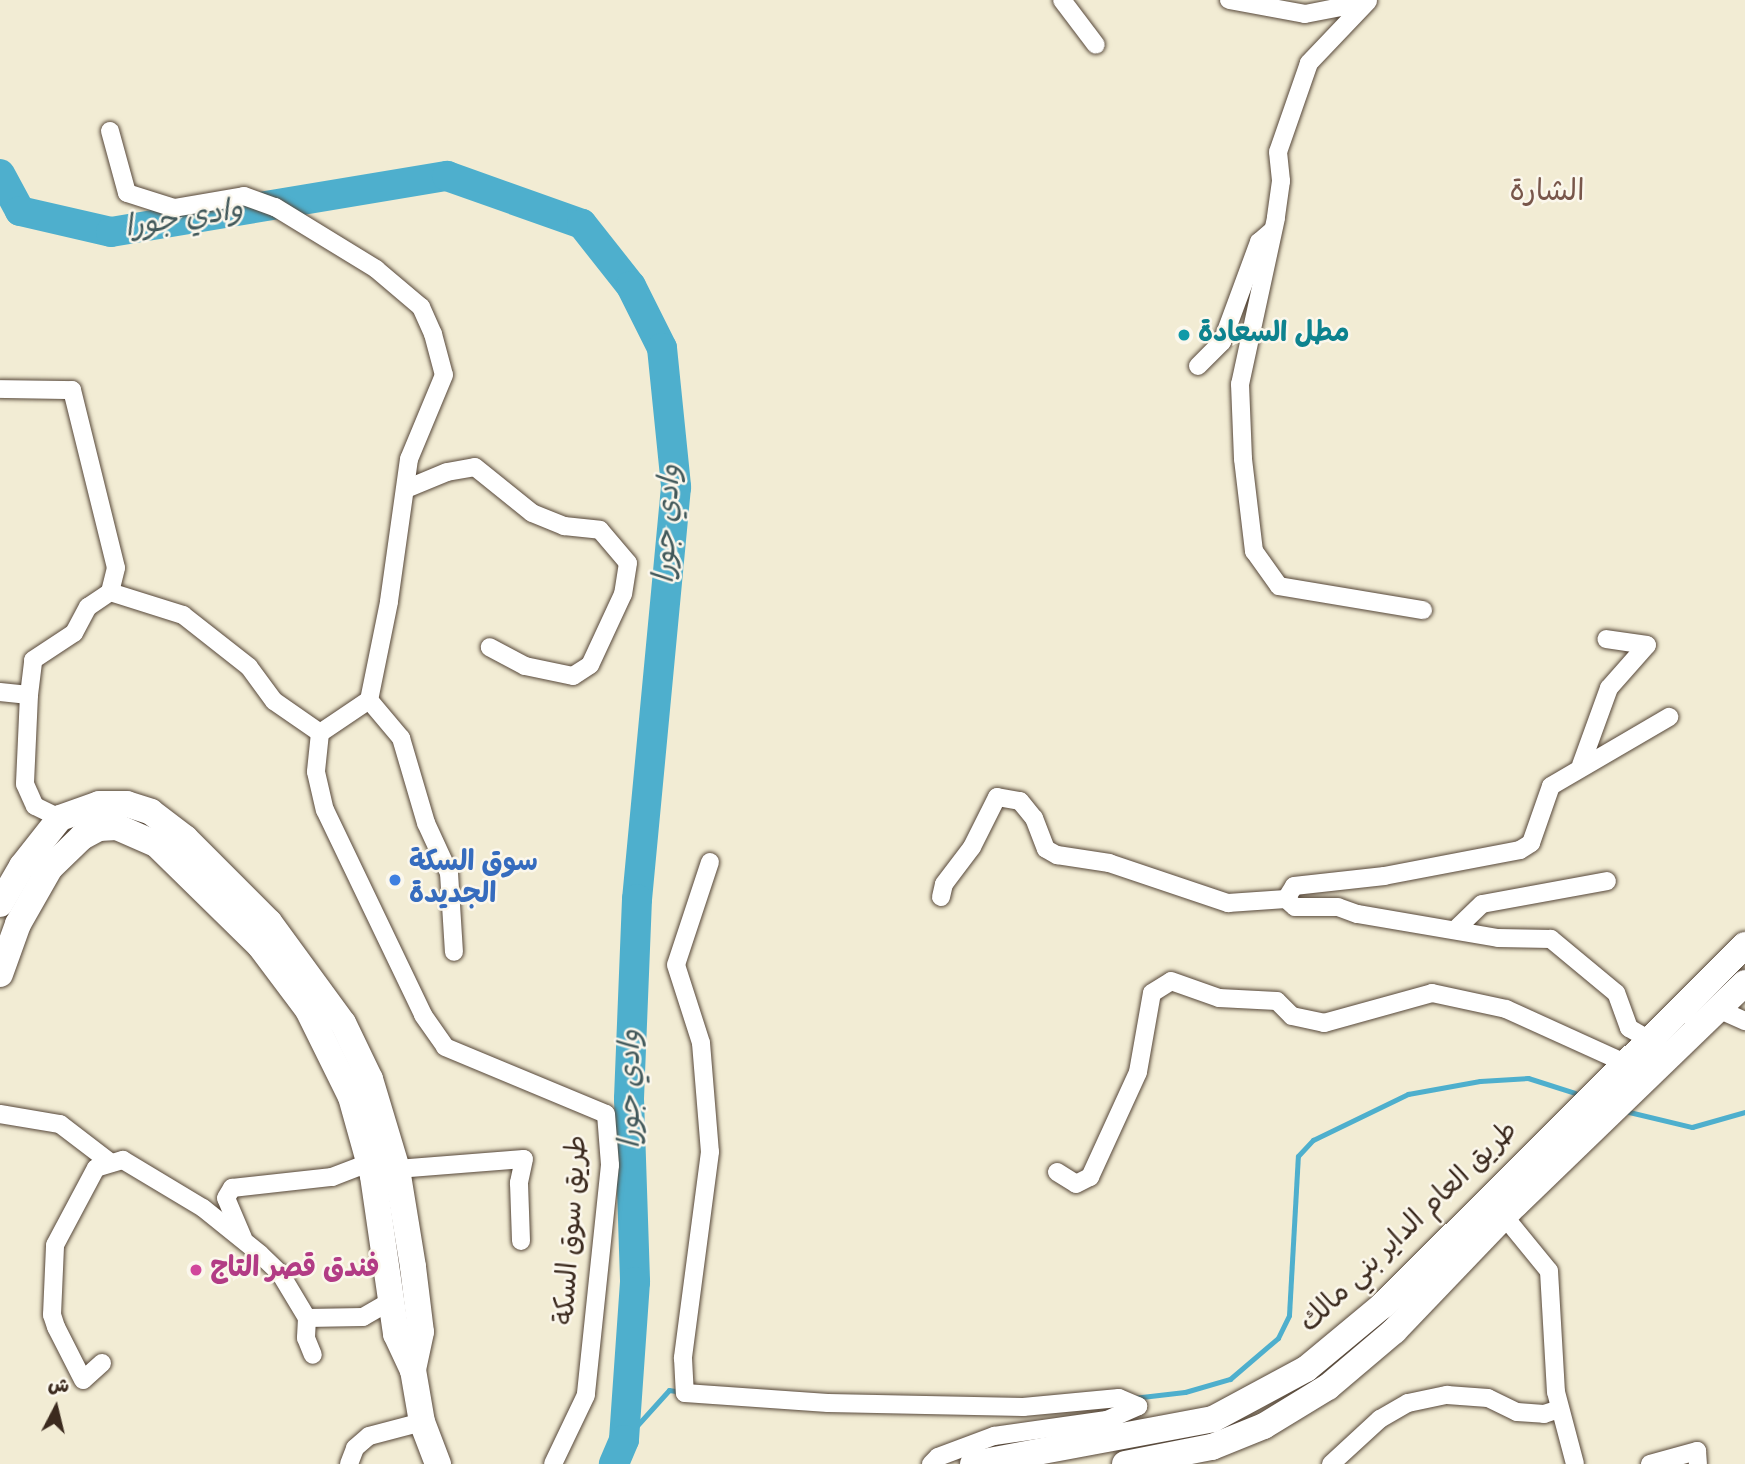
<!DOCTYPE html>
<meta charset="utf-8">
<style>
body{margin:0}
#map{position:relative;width:1745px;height:1464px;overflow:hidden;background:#f2ecd4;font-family:"Indie Flower","Playpen Sans Arabic",sans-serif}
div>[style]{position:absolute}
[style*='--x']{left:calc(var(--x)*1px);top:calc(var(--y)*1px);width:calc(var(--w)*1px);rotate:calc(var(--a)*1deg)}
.stream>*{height:5px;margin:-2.5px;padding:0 2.5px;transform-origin:2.5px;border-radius:2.5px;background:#4eafcd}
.river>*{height:30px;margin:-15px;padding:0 15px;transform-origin:15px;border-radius:15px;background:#4eafcd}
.roads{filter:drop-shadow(0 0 2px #564739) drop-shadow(0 0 2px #564739)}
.minor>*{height:18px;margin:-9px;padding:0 9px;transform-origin:9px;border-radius:9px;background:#fff}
.highway>*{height:26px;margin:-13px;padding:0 13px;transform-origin:13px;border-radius:13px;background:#fff}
.dots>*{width:19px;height:19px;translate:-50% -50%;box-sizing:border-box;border:4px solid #fbf7ec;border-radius:50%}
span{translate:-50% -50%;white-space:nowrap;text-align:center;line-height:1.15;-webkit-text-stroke:5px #fbf7ec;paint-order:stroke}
.culture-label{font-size:28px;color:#0d838f;font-weight:700}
.left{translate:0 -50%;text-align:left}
.shop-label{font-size:28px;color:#366cbe;font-weight:700}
.street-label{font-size:28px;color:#3b2a1e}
.hotel-label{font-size:28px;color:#b23c85;font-weight:700}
.neighbourhood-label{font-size:30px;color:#78564a}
.water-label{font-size:30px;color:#42595b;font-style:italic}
.north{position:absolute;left:21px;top:1373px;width:70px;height:70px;-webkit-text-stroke:5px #fbf7ec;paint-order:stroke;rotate:7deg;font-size:19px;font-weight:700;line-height:28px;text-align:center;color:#3b2a1e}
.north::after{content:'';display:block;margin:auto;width:24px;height:32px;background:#3b2a1e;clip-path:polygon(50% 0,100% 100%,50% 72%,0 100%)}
</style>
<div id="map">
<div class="stream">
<div style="--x:1629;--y:1112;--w:65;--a:13.4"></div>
<div style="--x:1692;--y:1127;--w:55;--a:-15.8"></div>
<div style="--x:1133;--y:1398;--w:52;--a:-6.6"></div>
<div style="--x:1185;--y:1392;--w:47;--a:-16.1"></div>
<div style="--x:1230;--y:1379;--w:63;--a:-40.5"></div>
<div style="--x:1278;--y:1338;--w:25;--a:-64"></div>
<div style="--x:1289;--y:1315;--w:159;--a:-86.8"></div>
<div style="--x:1298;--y:1156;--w:22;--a:-47"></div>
<div style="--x:1313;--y:1140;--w:106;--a:-25.8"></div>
<div style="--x:1408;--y:1094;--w:73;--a:-10.2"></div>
<div style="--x:1480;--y:1081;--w:48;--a:-3.6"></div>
<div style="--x:1528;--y:1078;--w:49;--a:17.7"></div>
<div style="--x:624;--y:1440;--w:67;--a:-48"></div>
<div style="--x:669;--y:1390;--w:12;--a:9"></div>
</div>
<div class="river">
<div style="--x:0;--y:174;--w:42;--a:61.6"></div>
<div style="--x:20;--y:211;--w:93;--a:13"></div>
<div style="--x:111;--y:232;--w:341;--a:-9.5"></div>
<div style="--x:447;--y:176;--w:143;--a:19.6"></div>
<div style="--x:582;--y:224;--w:79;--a:51.7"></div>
<div style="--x:631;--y:286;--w:69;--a:63.4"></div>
<div style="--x:662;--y:348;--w:140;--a:84.2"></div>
<div style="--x:676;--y:487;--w:414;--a:95.4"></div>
<div style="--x:637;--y:899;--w:200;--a:92.3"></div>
<div style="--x:629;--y:1099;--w:183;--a:88.1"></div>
<div style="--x:635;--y:1282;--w:158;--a:94"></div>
<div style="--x:624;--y:1440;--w:26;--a:113"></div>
</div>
<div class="roads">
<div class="minor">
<div style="--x:1062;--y:0;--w:56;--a:52.9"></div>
<div style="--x:1229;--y:0;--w:77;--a:10.4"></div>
<div style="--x:1305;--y:14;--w:62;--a:-11.1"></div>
<div style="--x:1368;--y:1;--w:86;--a:133.6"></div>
<div style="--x:1309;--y:63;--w:94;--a:109.2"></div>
<div style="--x:1278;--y:152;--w:29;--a:84"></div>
<div style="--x:1281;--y:181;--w:37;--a:98"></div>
<div style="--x:1276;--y:218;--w:170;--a:102.2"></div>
<div style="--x:1240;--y:384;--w:75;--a:87.7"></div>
<div style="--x:1243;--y:459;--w:93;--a:83.2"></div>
<div style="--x:1254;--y:551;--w:43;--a:54.5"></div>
<div style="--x:1279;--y:586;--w:146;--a:9.5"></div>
<div style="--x:110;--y:131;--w:64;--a:74.7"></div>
<div style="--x:127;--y:193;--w:49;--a:17.7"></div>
<div style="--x:174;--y:208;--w:71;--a:-9.7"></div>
<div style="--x:244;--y:196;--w:33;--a:20"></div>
<div style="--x:275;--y:207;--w:119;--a:31.5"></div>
<div style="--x:376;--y:269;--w:59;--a:40.2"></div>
<div style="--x:421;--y:307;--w:30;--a:66"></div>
<div style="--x:433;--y:334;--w:42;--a:75"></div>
<div style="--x:444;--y:375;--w:91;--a:112.6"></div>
<div style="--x:409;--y:459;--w:144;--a:98"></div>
<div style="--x:389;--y:602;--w:100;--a:101.5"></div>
<div style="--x:369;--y:700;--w:59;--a:146"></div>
<div style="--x:1198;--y:366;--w:34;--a:-45"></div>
<div style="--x:1222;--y:342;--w:107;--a:-69.7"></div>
<div style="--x:1259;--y:242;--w:18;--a:-41"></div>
<div style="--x:0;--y:389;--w:72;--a:0.8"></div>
<div style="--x:72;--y:390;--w:183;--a:76.1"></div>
<div style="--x:116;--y:568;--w:25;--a:104"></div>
<div style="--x:406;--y:489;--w:44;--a:-22.5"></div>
<div style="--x:447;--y:472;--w:28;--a:-10"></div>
<div style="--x:475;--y:467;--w:73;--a:38.9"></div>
<div style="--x:532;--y:513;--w:35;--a:22"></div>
<div style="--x:564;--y:526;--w:36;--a:6"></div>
<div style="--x:600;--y:530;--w:43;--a:49.7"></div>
<div style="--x:628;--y:563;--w:31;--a:99"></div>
<div style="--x:623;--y:594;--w:78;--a:114.9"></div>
<div style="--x:590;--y:665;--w:20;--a:147"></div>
<div style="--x:573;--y:676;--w:49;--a:-168.2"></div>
<div style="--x:525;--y:666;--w:40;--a:-152"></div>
<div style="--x:0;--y:692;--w:29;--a:6"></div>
<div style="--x:29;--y:695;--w:89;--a:92.6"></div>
<div style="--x:25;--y:784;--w:24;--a:66"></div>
<div style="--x:35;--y:806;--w:28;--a:26"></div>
<div style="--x:29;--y:695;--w:35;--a:-83"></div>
<div style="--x:33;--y:660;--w:49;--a:-33.4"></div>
<div style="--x:74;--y:633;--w:30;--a:-62"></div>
<div style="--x:88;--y:607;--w:27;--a:-34"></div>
<div style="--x:110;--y:592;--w:77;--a:17.5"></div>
<div style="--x:183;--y:615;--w:84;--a:38.2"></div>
<div style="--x:249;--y:667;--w:42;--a:53.7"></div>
<div style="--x:274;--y:701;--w:56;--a:34.8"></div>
<div style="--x:369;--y:700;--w:50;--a:49.9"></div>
<div style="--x:401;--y:738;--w:89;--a:73.6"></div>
<div style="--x:426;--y:823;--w:55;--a:65.3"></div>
<div style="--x:449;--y:873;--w:79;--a:86.4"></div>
<div style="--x:320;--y:733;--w:39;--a:96"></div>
<div style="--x:316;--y:772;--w:39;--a:77"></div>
<div style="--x:325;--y:810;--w:227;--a:64.4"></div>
<div style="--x:423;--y:1015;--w:39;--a:55"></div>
<div style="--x:445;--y:1047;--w:174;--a:22.6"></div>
<div style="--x:606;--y:1114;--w:51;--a:85.5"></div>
<div style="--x:610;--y:1165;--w:231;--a:96"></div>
<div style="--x:586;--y:1395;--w:76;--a:115.6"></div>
<div style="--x:1581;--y:765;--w:82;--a:-70"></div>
<div style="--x:1609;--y:688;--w:57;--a:-48.5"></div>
<div style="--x:1647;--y:645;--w:41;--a:-171.7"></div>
<div style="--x:710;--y:862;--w:108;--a:108.3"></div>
<div style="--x:676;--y:965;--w:82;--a:72.2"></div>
<div style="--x:701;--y:1043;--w:109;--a:85.3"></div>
<div style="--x:710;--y:1152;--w:208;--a:97.5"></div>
<div style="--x:683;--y:1358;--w:35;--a:87"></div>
<div style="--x:685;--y:1393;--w:143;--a:4"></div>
<div style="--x:828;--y:1403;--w:195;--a:1.2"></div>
<div style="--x:1023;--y:1407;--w:96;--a:-5.4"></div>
<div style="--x:1119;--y:1398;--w:21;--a:23"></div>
<div style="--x:941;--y:897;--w:13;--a:-77"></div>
<div style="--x:944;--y:884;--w:46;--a:-52.9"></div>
<div style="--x:972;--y:847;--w:56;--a:-63.4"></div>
<div style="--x:997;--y:797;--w:23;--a:10"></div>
<div style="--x:1020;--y:801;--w:22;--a:51"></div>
<div style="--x:1034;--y:818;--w:33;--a:69"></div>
<div style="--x:1046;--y:849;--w:13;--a:29"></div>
<div style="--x:1057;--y:855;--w:53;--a:8.7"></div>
<div style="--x:1109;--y:863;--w:126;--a:18.6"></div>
<div style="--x:1228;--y:903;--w:58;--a:-3.9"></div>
<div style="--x:1456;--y:929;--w:36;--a:-44"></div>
<div style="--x:1482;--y:904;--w:127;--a:-10.4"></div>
<div style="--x:1718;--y:1009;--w:30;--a:24"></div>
<div style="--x:1648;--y:1039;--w:22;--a:-150"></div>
<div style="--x:1629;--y:1028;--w:37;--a:-110"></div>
<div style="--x:1616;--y:993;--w:85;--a:-140.3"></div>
<div style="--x:1551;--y:939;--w:53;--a:-178.9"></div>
<div style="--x:1498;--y:938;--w:143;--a:-170.3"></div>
<div style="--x:1357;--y:914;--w:20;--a:-160"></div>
<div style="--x:1338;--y:907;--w:43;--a:180"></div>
<div style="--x:1295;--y:907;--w:12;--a:-138"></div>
<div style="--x:1286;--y:899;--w:15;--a:-58"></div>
<div style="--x:1294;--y:886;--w:91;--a:-6.3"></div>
<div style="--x:1384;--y:876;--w:138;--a:-10.8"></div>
<div style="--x:1520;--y:850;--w:13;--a:-32"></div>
<div style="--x:1531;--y:843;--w:60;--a:-70.7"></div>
<div style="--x:1551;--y:786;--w:137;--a:-30.3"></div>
<div style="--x:0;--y:1114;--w:61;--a:9.5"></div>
<div style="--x:60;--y:1124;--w:64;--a:37.4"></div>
<div style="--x:397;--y:1169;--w:127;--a:-4.5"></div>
<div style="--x:524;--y:1159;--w:25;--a:102"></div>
<div style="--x:519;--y:1183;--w:58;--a:88"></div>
<div style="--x:1057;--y:1172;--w:22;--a:32"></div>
<div style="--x:1076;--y:1184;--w:16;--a:-27"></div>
<div style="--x:1090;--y:1177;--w:115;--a:-65.4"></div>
<div style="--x:1138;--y:1072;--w:80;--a:-80"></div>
<div style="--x:1152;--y:993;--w:22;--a:-32"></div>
<div style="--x:1171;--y:981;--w:51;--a:19.5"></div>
<div style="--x:1219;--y:998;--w:58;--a:3"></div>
<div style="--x:1277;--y:1001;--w:21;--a:45"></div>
<div style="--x:1292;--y:1016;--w:33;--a:12"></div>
<div style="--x:1324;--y:1023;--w:112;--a:-15.5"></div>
<div style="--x:1432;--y:993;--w:76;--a:12.2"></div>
<div style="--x:1506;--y:1009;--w:131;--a:24.4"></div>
<div style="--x:1504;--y:1216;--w:71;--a:50.7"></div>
<div style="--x:1549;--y:1271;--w:121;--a:86.7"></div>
<div style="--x:1556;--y:1392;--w:74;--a:75.2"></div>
<div style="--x:243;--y:1238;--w:43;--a:-113"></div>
<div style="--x:226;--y:1198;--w:12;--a:-59"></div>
<div style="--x:232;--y:1188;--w:101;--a:-6.3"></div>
<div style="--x:332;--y:1177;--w:40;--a:-21"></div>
<div style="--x:307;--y:1318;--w:20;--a:93"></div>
<div style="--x:306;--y:1338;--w:18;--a:68"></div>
<div style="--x:102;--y:1363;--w:25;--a:138"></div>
<div style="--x:83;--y:1380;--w:59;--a:-117"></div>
<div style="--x:56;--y:1327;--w:13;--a:-108"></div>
<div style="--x:52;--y:1315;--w:70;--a:-87.5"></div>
<div style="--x:55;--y:1245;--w:87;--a:-62"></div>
<div style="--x:96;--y:1168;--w:28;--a:-17"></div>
<div style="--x:123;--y:1160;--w:93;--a:31"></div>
<div style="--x:203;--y:1208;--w:73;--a:38.9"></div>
<div style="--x:260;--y:1254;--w:28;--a:44"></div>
<div style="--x:280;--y:1273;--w:52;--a:59"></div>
<div style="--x:307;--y:1318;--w:56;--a:-1"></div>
<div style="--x:363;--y:1317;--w:32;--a:-30"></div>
<div style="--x:349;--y:1464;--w:17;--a:-69"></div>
<div style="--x:355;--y:1448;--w:18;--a:-41"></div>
<div style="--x:369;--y:1436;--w:55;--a:-14.8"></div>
<div style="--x:931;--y:1464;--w:10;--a:-45"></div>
<div style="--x:938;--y:1457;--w:60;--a:-20.6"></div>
<div style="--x:994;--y:1436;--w:114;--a:-8.1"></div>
<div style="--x:1107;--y:1420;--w:34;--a:-24"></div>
<div style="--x:1331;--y:1464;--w:67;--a:-42.6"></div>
<div style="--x:1380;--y:1419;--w:32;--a:-30"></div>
<div style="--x:1408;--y:1403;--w:40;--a:-12"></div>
<div style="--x:1447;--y:1395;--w:41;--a:4.2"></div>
<div style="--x:1488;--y:1398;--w:32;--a:26"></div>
<div style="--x:1517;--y:1412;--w:27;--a:4"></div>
<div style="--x:1544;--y:1414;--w:16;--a:-18"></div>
<div style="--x:1650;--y:1464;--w:49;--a:-15.5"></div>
<div style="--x:1697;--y:1451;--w:13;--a:86"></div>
</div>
<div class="highway">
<div style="--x:0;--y:904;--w:44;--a:-59.9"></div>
<div style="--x:22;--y:866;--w:61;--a:-51.6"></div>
<div style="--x:60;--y:818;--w:41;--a:-19.7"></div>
<div style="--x:99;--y:804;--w:28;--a:0"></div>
<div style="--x:127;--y:804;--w:25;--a:18"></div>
<div style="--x:151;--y:812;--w:43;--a:37.4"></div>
<div style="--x:185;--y:838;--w:119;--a:45"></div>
<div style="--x:269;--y:922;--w:125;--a:53.8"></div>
<div style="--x:343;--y:1023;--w:62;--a:64.3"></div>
<div style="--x:370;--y:1079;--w:94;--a:73.3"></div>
<div style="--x:397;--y:1169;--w:99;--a:80.7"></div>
<div style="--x:413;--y:1267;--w:65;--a:83"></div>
<div style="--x:421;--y:1332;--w:39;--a:102"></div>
<div style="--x:0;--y:974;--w:53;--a:-70.2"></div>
<div style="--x:18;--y:924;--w:64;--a:-60.3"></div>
<div style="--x:50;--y:868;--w:45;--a:-44.1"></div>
<div style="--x:82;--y:837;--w:19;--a:-28"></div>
<div style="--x:99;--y:828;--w:18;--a:-3"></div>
<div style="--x:117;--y:827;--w:43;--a:23.6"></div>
<div style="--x:156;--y:844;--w:146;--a:44.4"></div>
<div style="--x:260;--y:946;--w:80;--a:53.1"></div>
<div style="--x:308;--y:1010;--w:97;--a:63.7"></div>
<div style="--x:351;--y:1097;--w:82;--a:74.4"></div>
<div style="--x:373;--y:1176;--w:160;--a:81.7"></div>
<div style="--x:396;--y:1334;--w:40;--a:65"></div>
<div style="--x:413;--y:1370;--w:53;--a:80.2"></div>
<div style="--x:422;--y:1422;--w:45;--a:69.1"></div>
<div style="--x:973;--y:1464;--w:244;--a:-10.6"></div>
<div style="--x:1213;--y:1419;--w:106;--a:-28.3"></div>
<div style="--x:1306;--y:1369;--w:99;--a:-39.7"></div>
<div style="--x:1382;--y:1306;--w:512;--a:-44.84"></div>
<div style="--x:1125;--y:1464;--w:89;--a:-11.1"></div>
<div style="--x:1212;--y:1447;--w:56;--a:-22"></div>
<div style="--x:1264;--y:1426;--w:75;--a:-31.4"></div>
<div style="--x:1328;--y:1387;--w:87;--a:-40.3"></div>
<div style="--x:1394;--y:1331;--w:176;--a:-46.2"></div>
<div style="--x:1516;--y:1204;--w:318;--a:-44"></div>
</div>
</div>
<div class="dots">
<div style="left:1184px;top:335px;background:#0f9aa8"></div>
<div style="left:395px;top:880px;background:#3f7fe0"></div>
<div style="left:196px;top:1270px;background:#d1479c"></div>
</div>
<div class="culture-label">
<span class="left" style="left:1198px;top:335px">مطل السعادة</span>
</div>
<div class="shop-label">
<span class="left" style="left:409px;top:880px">سوق السكة<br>الجديدة</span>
</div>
<div class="street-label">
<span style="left:1410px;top:1228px;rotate:-44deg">طريق العام الداير بني مالك</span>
<span style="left:573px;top:1230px;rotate:-86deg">طريق سوق السكة</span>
</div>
<div class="hotel-label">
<span class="left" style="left:210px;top:1270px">فندق قصر التاج</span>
</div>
<div class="neighbourhood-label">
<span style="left:1547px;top:193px">الشارة</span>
</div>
<div class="water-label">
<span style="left:184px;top:220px;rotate:-9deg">وادي جورا</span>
<span style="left:669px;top:524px;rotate:-87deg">وادي جورا</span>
<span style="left:632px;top:1089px;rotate:-90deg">وادي جورا</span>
</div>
<div class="north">ش</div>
</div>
